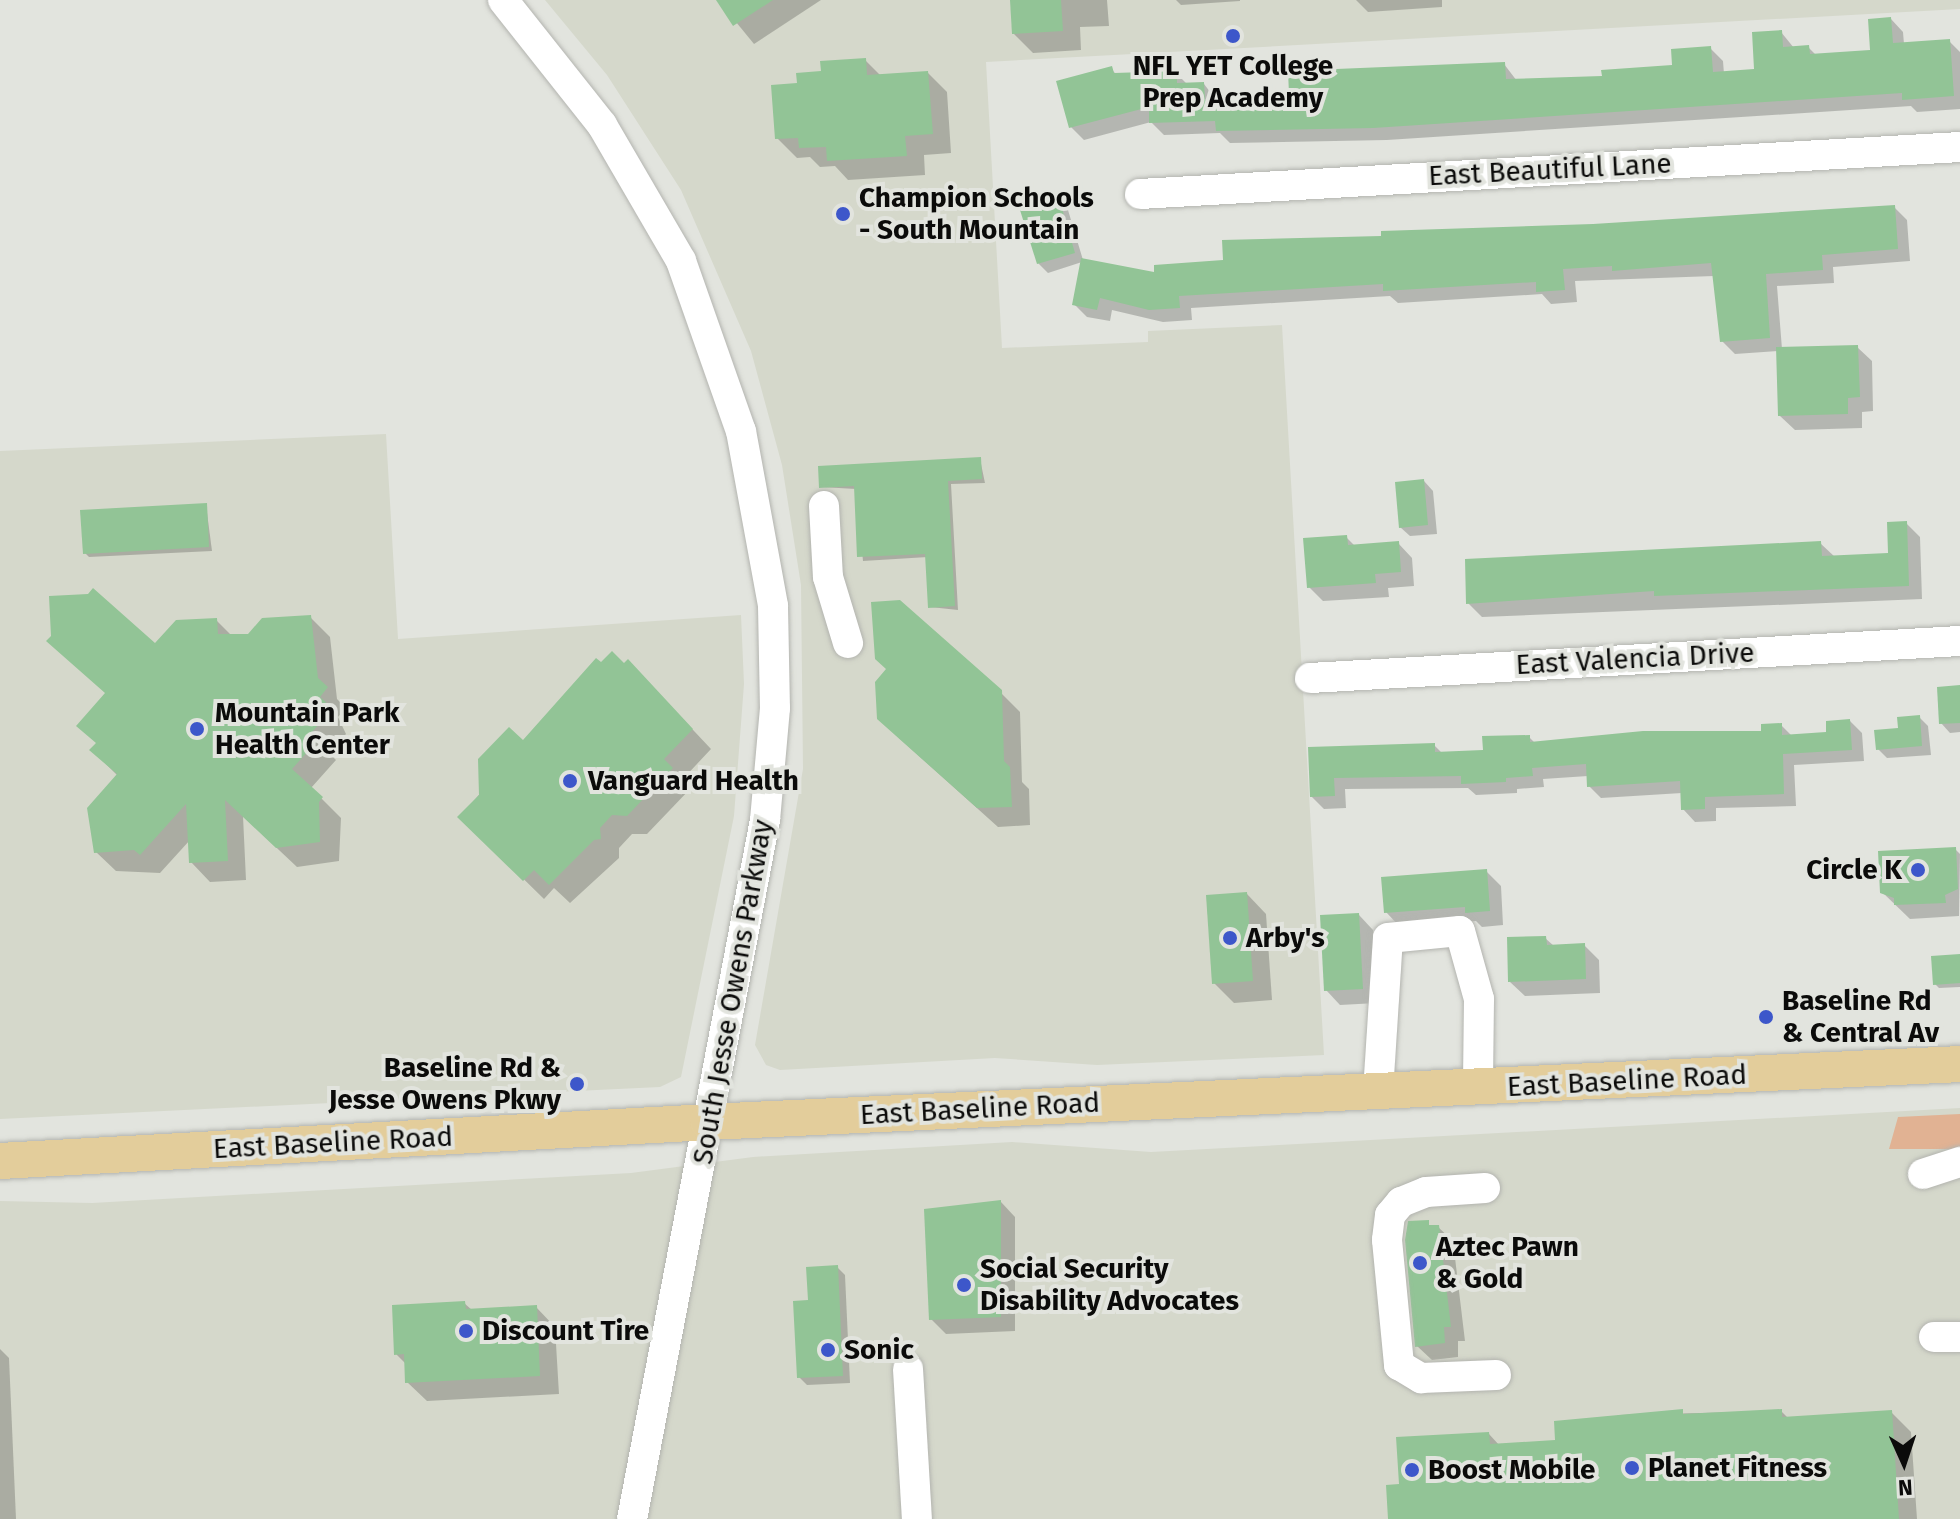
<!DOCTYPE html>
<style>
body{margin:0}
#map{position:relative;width:1960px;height:1519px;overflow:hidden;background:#e2e4de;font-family:"Fira Sans",sans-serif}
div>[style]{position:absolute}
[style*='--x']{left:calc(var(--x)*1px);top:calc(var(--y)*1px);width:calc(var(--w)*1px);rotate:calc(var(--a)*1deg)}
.built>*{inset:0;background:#d5d8cb}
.green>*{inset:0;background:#e1b293}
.shadow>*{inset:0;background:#0003}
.building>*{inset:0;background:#92c496}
.roads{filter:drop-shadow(0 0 2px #b3b4af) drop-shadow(0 0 2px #b3b4af)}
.minor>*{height:30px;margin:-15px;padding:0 15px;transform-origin:15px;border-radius:15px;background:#fff}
.major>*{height:36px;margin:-18px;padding:0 18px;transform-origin:18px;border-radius:18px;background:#e3cd9b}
.dots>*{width:22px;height:22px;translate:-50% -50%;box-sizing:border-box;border:4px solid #e2e4de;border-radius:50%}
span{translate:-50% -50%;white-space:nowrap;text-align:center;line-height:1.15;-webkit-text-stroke:8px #e2e4de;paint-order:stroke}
.poi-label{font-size:28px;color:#0b0b0a;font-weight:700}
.left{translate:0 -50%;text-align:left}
.right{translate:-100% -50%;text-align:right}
.street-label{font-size:28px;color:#0b0b0a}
.north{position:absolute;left:1864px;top:1423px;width:80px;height:80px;-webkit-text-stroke:6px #e2e4de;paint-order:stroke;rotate:177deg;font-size:22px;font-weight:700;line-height:32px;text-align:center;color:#0b0b0a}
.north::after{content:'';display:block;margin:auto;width:28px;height:36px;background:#0b0b0a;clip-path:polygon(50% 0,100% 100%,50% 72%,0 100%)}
</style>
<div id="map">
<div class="built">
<div style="clip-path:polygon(545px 0,1960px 0,1960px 9px,986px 62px,1002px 348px,1148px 342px,1148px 331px,1282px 325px,1324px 1055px,1097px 1065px,995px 1058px,780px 1070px,766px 1065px,755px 1045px,803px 769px,801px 585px,782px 465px,751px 351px,681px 190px,607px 75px)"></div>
<div style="clip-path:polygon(386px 434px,398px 639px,741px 615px,744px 684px,734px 816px,681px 1077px,660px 1087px,0 1119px,0 451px)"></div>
<div style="clip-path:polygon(1960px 1108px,1960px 1519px,0 1519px,0 1201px,92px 1203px,631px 1173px,753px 1157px,1012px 1142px,1151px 1152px)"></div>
</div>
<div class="green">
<div style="clip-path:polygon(1960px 1114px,1960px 1149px,1889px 1149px,1898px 1117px)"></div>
</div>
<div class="shadow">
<div style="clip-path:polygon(718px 0,821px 0,754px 44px)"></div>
<div style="clip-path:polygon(1012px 0,1107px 0,1109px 26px,1080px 27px,1081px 50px,1033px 53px,1013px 33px)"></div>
<div style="clip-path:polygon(1176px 0,1240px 0,1240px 1px,1181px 5px)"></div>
<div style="clip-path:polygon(1356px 0,1442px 0,1442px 7px,1368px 12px)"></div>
<div style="clip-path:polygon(1891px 19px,1903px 32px,1904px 44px,1949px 41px,1960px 52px,1960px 109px,1917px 112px,1911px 106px,1387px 140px,1230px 143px,1220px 133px,1164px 135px,1151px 122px,1084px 140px,1071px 127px,1111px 69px,1117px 75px,1176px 73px,1187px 84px,1204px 84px,1217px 101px,1291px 95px,1504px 64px,1517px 81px,1604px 78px,1674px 67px,1710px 48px,1723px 61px,1724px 74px,1756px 71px,1781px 32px,1794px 48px,1808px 47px,1817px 56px,1873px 52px)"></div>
<div style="clip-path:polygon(865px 60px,881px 76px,928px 73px,947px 92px,951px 153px,924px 155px,925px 175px,848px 180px,835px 166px,820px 167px,810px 157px,797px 158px,777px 138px,799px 85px)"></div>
<div style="clip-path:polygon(1058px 200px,1068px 210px,1083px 260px,1156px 275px,1383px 238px,1894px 207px,1907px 220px,1910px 261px,1833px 267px,1834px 283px,1777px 286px,1782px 349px,1857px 347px,1872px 361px,1873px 411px,1862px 412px,1862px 428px,1795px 430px,1780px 416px,1778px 351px,1735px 354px,1722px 341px,1714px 276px,1575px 281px,1577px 302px,1551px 304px,1542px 294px,1398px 303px,1390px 296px,1191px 308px,1192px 320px,1163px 322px,1112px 310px,1110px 321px,1087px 317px,1074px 304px,1082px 262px,1048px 273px,1038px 263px)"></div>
<div style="clip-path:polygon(980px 459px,985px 483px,951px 484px,958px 610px,930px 607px,928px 557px,863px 561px,856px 489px,821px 487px)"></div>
<div style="clip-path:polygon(1424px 481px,1433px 491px,1437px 534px,1410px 536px,1400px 527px)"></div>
<div style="clip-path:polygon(206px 505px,212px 551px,89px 557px,85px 553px)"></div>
<div style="clip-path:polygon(1906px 523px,1920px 537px,1922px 599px,1482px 617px,1468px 603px,1820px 543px,1835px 557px,1890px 555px)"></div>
<div style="clip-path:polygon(1346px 537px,1355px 546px,1398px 543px,1412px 558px,1414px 586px,1388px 588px,1389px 597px,1323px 601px,1309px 587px)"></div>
<div style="clip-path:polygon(310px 617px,330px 637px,337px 699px,346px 708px,338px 717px,346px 734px,329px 753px,336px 760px,311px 788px,341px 818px,339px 861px,297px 867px,243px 816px,246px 880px,210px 882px,191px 862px,190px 840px,160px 873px,116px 871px,96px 852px,118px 776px,92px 750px,155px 646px,216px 620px,232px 636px,249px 635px)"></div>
<div style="clip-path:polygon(647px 681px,711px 749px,682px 780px,691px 788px,647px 834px,632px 834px,619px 848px,619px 858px,570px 903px,554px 888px,544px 899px,460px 817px,523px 743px)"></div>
<div style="clip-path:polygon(1960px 687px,1960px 732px,1950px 733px,1941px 723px)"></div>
<div style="clip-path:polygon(1000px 692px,1020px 712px,1022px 782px,1029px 789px,1030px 825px,998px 827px,899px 738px)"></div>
<div style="clip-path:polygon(1919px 717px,1928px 726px,1931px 755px,1887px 758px,1878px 749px)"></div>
<div style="clip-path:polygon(1850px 721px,1862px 733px,1864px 761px,1794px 765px,1796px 806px,1716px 808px,1716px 821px,1695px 822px,1683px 809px,1682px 793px,1601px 798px,1589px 786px,1588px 776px,1543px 779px,1544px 787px,1517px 789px,1517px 793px,1476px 795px,1468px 788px,1345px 789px,1346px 808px,1324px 809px,1311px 796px,1310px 749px,1434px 745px,1443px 754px,1485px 752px,1529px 737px,1536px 744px,1763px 733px,1781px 725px,1792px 736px,1828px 734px)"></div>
<div style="clip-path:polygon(1955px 849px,1960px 854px,1959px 916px,1910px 919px,1882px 892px)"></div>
<div style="clip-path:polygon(1486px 871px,1501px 886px,1503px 925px,1482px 927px,1476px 921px,1400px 927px,1386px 912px)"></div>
<div style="clip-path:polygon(1247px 894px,1266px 914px,1272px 1000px,1234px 1003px,1214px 983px)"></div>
<div style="clip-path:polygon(1359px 915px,1373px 930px,1377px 1003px,1340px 1005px,1326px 990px)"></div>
<div style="clip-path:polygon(1545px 938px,1554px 946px,1584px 945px,1599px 960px,1600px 993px,1525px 996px,1510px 982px)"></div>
<div style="clip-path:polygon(1960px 956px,1960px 987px,1939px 988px,1935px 984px)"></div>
<div style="clip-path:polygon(1001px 1202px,1015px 1217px,1015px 1331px,946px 1334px,931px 1319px)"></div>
<div style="clip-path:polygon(1438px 1227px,1453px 1241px,1465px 1341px,1458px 1341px,1458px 1357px,1432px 1360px,1417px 1346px)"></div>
<div style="clip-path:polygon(837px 1267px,845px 1275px,850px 1383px,807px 1385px,799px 1377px,810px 1302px)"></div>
<div style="clip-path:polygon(464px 1303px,472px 1310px,536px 1307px,555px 1327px,559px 1394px,427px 1401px,407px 1382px,406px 1364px,396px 1354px)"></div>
<div style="clip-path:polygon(0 1349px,9px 1358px,16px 1519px,0 1519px)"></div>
<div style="clip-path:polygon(1781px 1411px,1789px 1419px,1891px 1412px,1911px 1432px,1917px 1519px,1390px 1519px,1401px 1486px,1489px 1434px,1500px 1446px,1557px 1442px,1619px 1415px)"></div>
</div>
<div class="building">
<div style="clip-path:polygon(716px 0,773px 0,733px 26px)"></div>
<div style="clip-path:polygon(1010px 0,1061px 0,1063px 31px,1012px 34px)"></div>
<div style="clip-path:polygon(1891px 17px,1893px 43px,1950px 39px,1954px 96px,1902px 100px,1902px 93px,1373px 128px,1216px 131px,1215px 121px,1149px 123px,1149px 107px,1069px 128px,1056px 81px,1112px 66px,1114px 73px,1177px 71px,1177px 83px,1204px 82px,1205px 100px,1289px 94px,1288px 71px,1505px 62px,1506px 79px,1602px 76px,1601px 70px,1672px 65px,1671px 49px,1711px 46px,1713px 72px,1754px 69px,1752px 32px,1782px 30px,1783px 47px,1809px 45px,1810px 54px,1870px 50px,1868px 19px)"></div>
<div style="clip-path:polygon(866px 58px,867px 75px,928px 71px,933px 134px,905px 136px,907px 156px,827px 161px,826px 147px,799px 148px,798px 138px,775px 139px,771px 85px,797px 83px,796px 73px,821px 71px,820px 61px)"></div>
<div style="clip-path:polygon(1059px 198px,1075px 253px,1037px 264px,1020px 210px)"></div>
<div style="clip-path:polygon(1895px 205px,1898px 249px,1822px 255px,1823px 270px,1766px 274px,1770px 338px,1720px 342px,1711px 263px,1612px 271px,1612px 266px,1563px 269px,1565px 290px,1536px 292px,1536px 282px,1383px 291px,1383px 284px,1179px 296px,1180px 308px,1149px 310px,1100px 298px,1097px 310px,1072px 305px,1081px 258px,1154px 272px,1154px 265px,1223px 260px,1222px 240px,1381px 236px,1381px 231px,1593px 224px)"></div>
<div style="clip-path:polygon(1858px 345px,1860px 397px,1848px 398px,1848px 414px,1778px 416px,1776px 347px)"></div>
<div style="clip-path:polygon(981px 457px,982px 479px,948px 481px,955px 606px,928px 608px,925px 554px,857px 557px,854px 486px,819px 488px,818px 466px)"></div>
<div style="clip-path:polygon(1424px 479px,1428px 525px,1399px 528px,1395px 482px)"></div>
<div style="clip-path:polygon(207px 503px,209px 547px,83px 554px,80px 510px)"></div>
<div style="clip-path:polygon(1907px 521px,1909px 586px,1654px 596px,1654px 591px,1466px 604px,1465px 559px,1821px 541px,1822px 556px,1888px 553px,1887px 522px)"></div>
<div style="clip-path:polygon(1347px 535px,1348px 545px,1399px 541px,1401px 572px,1375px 574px,1376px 583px,1307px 588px,1303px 538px)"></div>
<div style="clip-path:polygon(93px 588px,155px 643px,176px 620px,217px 618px,218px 634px,248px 634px,262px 618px,311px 615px,318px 678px,328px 687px,320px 697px,326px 702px,321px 707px,328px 714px,311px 733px,318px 740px,292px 769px,323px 797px,319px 802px,320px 842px,276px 848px,225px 800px,228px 861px,189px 863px,186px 804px,140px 855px,134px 850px,94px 853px,87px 808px,117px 774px,89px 750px,96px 743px,76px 726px,105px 693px,46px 641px,51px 636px,49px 596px,88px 594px)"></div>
<div style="clip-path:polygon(900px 600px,1002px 690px,1004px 761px,1010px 767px,1012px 807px,977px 808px,877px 719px,875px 682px,886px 669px,875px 659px,871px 602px)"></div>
<div style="clip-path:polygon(612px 651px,624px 663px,628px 659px,693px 729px,664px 759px,673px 768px,627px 816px,612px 815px,600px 828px,601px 839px,594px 840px,549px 885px,534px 870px,523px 881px,457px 817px,479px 795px,478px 759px,509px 727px,523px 740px,596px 658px,601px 662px)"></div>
<div style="clip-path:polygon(1960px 685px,1960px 723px,1939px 724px,1937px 687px)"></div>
<div style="clip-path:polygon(1920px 715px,1922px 746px,1876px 750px,1874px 730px,1898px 728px,1897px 717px)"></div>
<div style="clip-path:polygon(1850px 719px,1852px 750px,1783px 754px,1784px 794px,1705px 797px,1705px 809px,1681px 810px,1680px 781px,1587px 787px,1586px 764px,1532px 768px,1533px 776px,1506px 778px,1506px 782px,1461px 784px,1461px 776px,1334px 778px,1335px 796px,1310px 797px,1308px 747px,1435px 743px,1435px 752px,1483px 750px,1482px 736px,1530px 735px,1530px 742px,1643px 731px,1761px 731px,1761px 724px,1782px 723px,1782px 735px,1826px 732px,1826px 721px)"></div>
<div style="clip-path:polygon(1956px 847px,1958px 889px,1945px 895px,1946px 903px,1894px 905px,1894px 898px,1880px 893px,1878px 851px)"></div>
<div style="clip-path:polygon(1487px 869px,1490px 911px,1465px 913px,1465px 907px,1384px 913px,1381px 877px)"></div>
<div style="clip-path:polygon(1247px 892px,1253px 981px,1212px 984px,1206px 895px)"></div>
<div style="clip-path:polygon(1359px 913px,1363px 989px,1324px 991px,1320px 915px)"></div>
<div style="clip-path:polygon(1546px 936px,1547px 945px,1585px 943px,1586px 979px,1508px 982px,1507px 937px)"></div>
<div style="clip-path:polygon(1960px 954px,1960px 983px,1933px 985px,1931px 956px)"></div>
<div style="clip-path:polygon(1001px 1200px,1001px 1317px,929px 1320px,924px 1209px)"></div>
<div style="clip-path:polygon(1429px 1220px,1429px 1225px,1439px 1225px,1451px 1327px,1444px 1327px,1445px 1343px,1415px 1347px,1405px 1240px,1408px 1221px)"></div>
<div style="clip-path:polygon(838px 1265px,843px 1376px,797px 1378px,793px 1301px,808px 1300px,806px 1267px)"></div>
<div style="clip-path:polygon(465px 1301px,466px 1309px,537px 1305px,540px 1376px,405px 1383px,404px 1354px,394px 1355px,392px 1305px)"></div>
<div style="clip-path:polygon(1683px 1409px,1683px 1414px,1782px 1409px,1782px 1417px,1892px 1410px,1899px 1519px,1388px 1519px,1386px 1485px,1399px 1484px,1396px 1437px,1489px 1432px,1490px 1444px,1555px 1440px,1554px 1421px)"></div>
</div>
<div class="roads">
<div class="minor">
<div style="--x:503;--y:0;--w:159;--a:51.6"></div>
<div style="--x:602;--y:125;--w:157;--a:59.8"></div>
<div style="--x:681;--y:261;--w:180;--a:70.6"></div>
<div style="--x:741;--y:431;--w:178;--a:79.6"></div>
<div style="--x:773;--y:606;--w:102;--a:88.9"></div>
<div style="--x:775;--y:708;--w:112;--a:95.1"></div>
<div style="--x:765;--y:820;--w:712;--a:100.77"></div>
<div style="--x:1140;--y:194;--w:821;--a:-3.28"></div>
<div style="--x:824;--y:506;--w:71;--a:86.8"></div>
<div style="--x:828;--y:577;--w:69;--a:73.1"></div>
<div style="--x:1310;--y:678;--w:651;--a:-3.26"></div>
<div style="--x:1378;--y:1092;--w:154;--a:-86.3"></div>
<div style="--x:1388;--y:938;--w:72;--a:-5.6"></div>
<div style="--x:1460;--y:931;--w:71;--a:74.4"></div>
<div style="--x:1479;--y:999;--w:88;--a:90.7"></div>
<div style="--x:1923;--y:1174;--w:39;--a:-18"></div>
<div style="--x:1485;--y:1188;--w:59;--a:176.1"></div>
<div style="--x:1426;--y:1192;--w:27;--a:158"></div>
<div style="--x:1401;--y:1202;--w:17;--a:130"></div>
<div style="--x:1390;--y:1215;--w:25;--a:97"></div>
<div style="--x:1387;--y:1240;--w:126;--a:84.5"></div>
<div style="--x:1399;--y:1365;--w:26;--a:31"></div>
<div style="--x:1421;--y:1378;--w:75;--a:-2.3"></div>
<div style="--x:1934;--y:1337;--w:26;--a:0"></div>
<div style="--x:908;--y:1369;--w:150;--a:86.6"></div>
</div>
<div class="major">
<div style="--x:0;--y:1161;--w:709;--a:-3.15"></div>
<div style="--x:708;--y:1122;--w:1253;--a:-2.65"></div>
</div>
</div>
<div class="dots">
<div style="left:1233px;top:36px;background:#3d57ca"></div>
<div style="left:843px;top:214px;background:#3d57ca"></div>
<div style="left:197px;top:729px;background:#3d57ca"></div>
<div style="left:570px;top:781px;background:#3d57ca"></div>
<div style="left:1918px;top:870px;background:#3d57ca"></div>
<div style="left:1230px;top:938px;background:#3d57ca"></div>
<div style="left:1766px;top:1017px;background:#3d57ca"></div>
<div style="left:577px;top:1084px;background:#3d57ca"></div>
<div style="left:1420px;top:1263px;background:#3d57ca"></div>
<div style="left:964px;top:1285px;background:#3d57ca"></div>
<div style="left:466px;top:1331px;background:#3d57ca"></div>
<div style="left:828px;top:1350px;background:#3d57ca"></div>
<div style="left:1632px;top:1468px;background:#3d57ca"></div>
<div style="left:1412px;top:1470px;background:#3d57ca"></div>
</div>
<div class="poi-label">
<span style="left:1233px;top:82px">NFL YET College<br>Prep Academy</span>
<span class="left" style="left:859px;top:214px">Champion Schools<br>- South Mountain</span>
<span class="left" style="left:215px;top:729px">Mountain Park<br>Health Center</span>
<span class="left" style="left:588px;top:781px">Vanguard Health</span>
<span class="right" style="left:1902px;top:870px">Circle K</span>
<span class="left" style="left:1246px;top:938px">Arby's</span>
<span class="left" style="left:1782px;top:1017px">Baseline Rd<br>&amp; Central Av</span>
<span class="right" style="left:561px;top:1084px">Baseline Rd &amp;<br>Jesse Owens Pkwy</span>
<span class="left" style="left:1436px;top:1263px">Aztec Pawn<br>&amp; Gold</span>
<span class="left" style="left:980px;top:1285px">Social Security<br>Disability Advocates</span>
<span class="left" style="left:482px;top:1331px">Discount Tire</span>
<span class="left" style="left:844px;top:1350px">Sonic</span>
<span class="left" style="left:1648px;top:1468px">Planet Fitness</span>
<span class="left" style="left:1428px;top:1470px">Boost Mobile</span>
</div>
<div class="street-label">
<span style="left:1550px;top:170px;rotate:-3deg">East Beautiful Lane</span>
<span style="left:1635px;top:659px;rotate:-3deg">East Valencia Drive</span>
<span style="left:733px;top:992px;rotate:-80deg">South Jesse Owens Parkway</span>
<span style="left:1627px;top:1081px;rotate:-3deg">East Baseline Road</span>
<span style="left:980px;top:1109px;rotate:-3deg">East Baseline Road</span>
<span style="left:333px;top:1143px;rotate:-3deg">East Baseline Road</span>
</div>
<div class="north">N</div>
</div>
